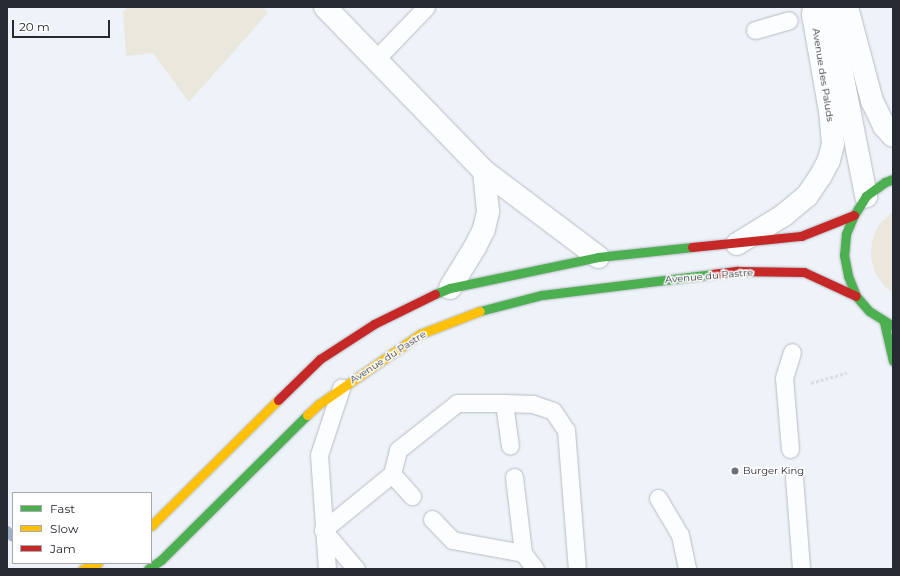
<!DOCTYPE html>
<style>
body{margin:0}
#map{position:relative;width:900px;height:576px;overflow:hidden;background:#eef2f9;font-family:Montserrat,sans-serif}
div>[style]{position:absolute}
[style*='--x']{left:calc(var(--x)*1px);top:calc(var(--y)*1px);width:calc(var(--w)*1px);rotate:calc(var(--a)*1deg)}
.green>*{inset:0;background:#eae8dd}
.stream>*{height:10px;margin:-5px;padding:0 5px;transform-origin:5px;border-radius:5px;background:#a0b0c8}
.path>*{height:2.5px;margin-top:-1.25px;transform-origin:0;background:repeating-linear-gradient(90deg,#dcdee0 0 3px,transparent 0 5px)}
.roads{filter:drop-shadow(0 0 1px #b8bcc3) drop-shadow(0 0 1px #b8bcc3)}
.lane>*{height:17px;margin:-8.5px;padding:0 8.5px;transform-origin:8.5px;border-radius:8.5px;background:#fcfdfe}
.street>*{height:22px;margin:-11px;padding:0 11px;transform-origin:11px;border-radius:11px;background:#fcfdfe}
.fast>*{height:9px;margin:-4.5px;padding:0 4.5px;transform-origin:4.5px;border-radius:4.5px;background:#4caf50}
.slow>*{height:9px;margin:-4.5px;padding:0 4.5px;transform-origin:4.5px;border-radius:4.5px;background:#ffc107}
.jam>*{height:9px;margin:-4.5px;padding:0 4.5px;transform-origin:4.5px;border-radius:4.5px;background:#c62828}
.dots>*{width:11px;height:11px;translate:-50% -50%;box-sizing:border-box;border:2px solid #fff;border-radius:50%}
span{translate:-50% -50%;white-space:nowrap;text-align:center;line-height:1.15;-webkit-text-stroke:3px #fff;paint-order:stroke}
.street-label{font-size:10px;color:#262a32}
.poi-label{font-size:10px;color:#262a32}
.left{translate:0 -50%;text-align:left}
.frame{position:absolute;inset:0;border:8px solid #262a32;pointer-events:none}
.legend{position:absolute;left:12px;top:492px;width:140px;height:72px;box-sizing:border-box;background:#fff;border:1px solid #a8aaad;margin:0;padding:5px 7px;list-style:none;font-size:12px;color:#262a32}
.legend li{display:flex;align-items:center;gap:8px;height:20px}
.legend b{width:20px;border:1px solid #a8aaad}
.scale{position:absolute;left:12px;top:20px;width:98px;height:18px;box-sizing:border-box;border:2px solid #262a32;border-top:0;padding-left:5px;font-size:12px;line-height:14px;white-space:nowrap;color:#262a32;-webkit-text-stroke:3px #fff;paint-order:stroke}
</style>
<div id="map">
<div class="green">
<div style="clip-path:polygon(128px 7px,262px 7px,268px 13px,189px 102px,153px 53px,126px 56px,123px 12px)"></div>
<div style="clip-path:polygon(893px 211px,893px 293px,884px 286px,875px 272px,871px 257px,872px 241px,878px 226px)"></div>
</div>
<div class="stream">
<div style="--x:7;--y:531;--w:8;--a:45"></div>
</div>
<div class="path">
<div style="--x:811;--y:383;--w:37;--a:-16"></div>
</div>
<div class="roads">
<div class="lane">
<div style="--x:755;--y:30;--w:35;--a:-16"></div>
<div style="--x:376;--y:59;--w:72;--a:-46.1"></div>
<div style="--x:504;--y:403;--w:29;--a:2"></div>
<div style="--x:533;--y:404;--w:21;--a:19"></div>
<div style="--x:553;--y:411;--w:23;--a:56"></div>
<div style="--x:566;--y:430;--w:139;--a:85.5"></div>
<div style="--x:790;--y:449;--w:71;--a:-94.8"></div>
<div style="--x:784;--y:378;--w:27;--a:-73"></div>
<div style="--x:392;--y:474;--w:25;--a:-76"></div>
<div style="--x:398;--y:450;--w:75;--a:-38.5"></div>
<div style="--x:457;--y:403;--w:47;--a:0"></div>
<div style="--x:504;--y:403;--w:43;--a:82.1"></div>
<div style="--x:514;--y:477;--w:77;--a:83.2"></div>
<div style="--x:523;--y:553;--w:20;--a:53"></div>
<div style="--x:794;--y:477;--w:92;--a:85.6"></div>
<div style="--x:658;--y:498;--w:43;--a:59.3"></div>
<div style="--x:680;--y:535;--w:35;--a:78"></div>
<div style="--x:432;--y:519;--w:29;--a:46"></div>
<div style="--x:452;--y:540;--w:72;--a:10.4"></div>
<div style="--x:327;--y:569;--w:114;--a:-94"></div>
<div style="--x:319;--y:455;--w:71;--a:-71.8"></div>
<div style="--x:356;--y:569;--w:51;--a:-130.2"></div>
<div style="--x:323;--y:530;--w:89;--a:-39.1"></div>
<div style="--x:392;--y:474;--w:30;--a:48"></div>
</div>
<div class="street">
<div style="--x:325;--y:7;--w:228;--a:45.9"></div>
<div style="--x:484;--y:171;--w:143;--a:37"></div>
<div style="--x:829;--y:7;--w:193;--a:78.9"></div>
<div style="--x:847;--y:7;--w:97;--a:75.1"></div>
<div style="--x:872;--y:101;--w:28;--a:64"></div>
<div style="--x:884;--y:126;--w:13;--a:48"></div>
<div style="--x:737;--y:244;--w:55;--a:-31.7"></div>
<div style="--x:784;--y:215;--w:30;--a:-40"></div>
<div style="--x:807;--y:196;--w:23;--a:-56"></div>
<div style="--x:820;--y:177;--w:19;--a:-62"></div>
<div style="--x:829;--y:160;--w:16;--a:-76"></div>
<div style="--x:833;--y:144;--w:33;--a:-95"></div>
<div style="--x:830;--y:111;--w:97;--a:-100"></div>
<div style="--x:813;--y:15;--w:8;--a:-83"></div>
<div style="--x:450;--y:288;--w:48;--a:-58.6"></div>
<div style="--x:475;--y:247;--w:20;--a:-63"></div>
<div style="--x:484;--y:229;--w:18;--a:-77"></div>
<div style="--x:488;--y:211;--w:40;--a:-95.7"></div>
</div>
<div class="fast">
<div style="--x:893;--y:179;--w:9;--a:159"></div>
<div style="--x:885;--y:182;--w:24;--a:144"></div>
<div style="--x:866;--y:196;--w:22;--a:122"></div>
<div style="--x:854;--y:215;--w:21;--a:113"></div>
<div style="--x:846;--y:234;--w:21;--a:95"></div>
<div style="--x:844;--y:255;--w:21;--a:79"></div>
<div style="--x:848;--y:276;--w:22;--a:68"></div>
<div style="--x:856;--y:296;--w:20;--a:49"></div>
<div style="--x:869;--y:311;--w:28;--a:32"></div>
<div style="--x:435;--y:294;--w:16;--a:-22"></div>
<div style="--x:450;--y:288;--w:151;--a:-11.8"></div>
<div style="--x:598;--y:257;--w:95;--a:-6.1"></div>
<div style="--x:480;--y:311;--w:64;--a:-14.5"></div>
<div style="--x:542;--y:295;--w:171;--a:-7"></div>
<div style="--x:884;--y:322;--w:40;--a:77"></div>
<div style="--x:148;--y:569;--w:16;--a:-35"></div>
<div style="--x:161;--y:560;--w:206;--a:-44.8"></div>
</div>
<div class="slow">
<div style="--x:307;--y:415;--w:16;--a:-43"></div>
<div style="--x:319;--y:404;--w:123;--a:-34.7"></div>
<div style="--x:420;--y:334;--w:64;--a:-21"></div>
<div style="--x:151;--y:526;--w:179;--a:-44.8"></div>
<div style="--x:83;--y:569;--w:16;--a:-22"></div>
</div>
<div class="jam">
<div style="--x:692;--y:247;--w:110;--a:-5.8"></div>
<div style="--x:801;--y:236;--w:57;--a:-21.6"></div>
<div style="--x:712;--y:274;--w:26;--a:-7"></div>
<div style="--x:738;--y:271;--w:66;--a:0.9"></div>
<div style="--x:804;--y:272;--w:57;--a:24.8"></div>
<div style="--x:278;--y:400;--w:59;--a:-44.3"></div>
<div style="--x:320;--y:359;--w:64;--a:-32.9"></div>
<div style="--x:374;--y:324;--w:68;--a:-26.2"></div>
</div>
</div>
<div class="dots">
<div style="left:735px;top:471px;background:#6c7078"></div>
</div>
<div class="street-label">
<span style="left:823px;top:75px;rotate:81deg">Avenue des Paluds</span>
<span style="left:709px;top:276px;rotate:-5deg">Avenue du Pastre</span>
<span style="left:388px;top:357px;rotate:-33deg">Avenue du Pastre</span>
</div>
<div class="poi-label">
<span class="left" style="left:743px;top:471px">Burger King</span>
</div>
<div class="frame"></div>
<ul class="legend">
<li><b style="height:5px;background:#4caf50"></b>Fast</li>
<li><b style="height:5px;background:#ffc107"></b>Slow</li>
<li><b style="height:5px;background:#c62828"></b>Jam</li>
</ul>
<div class="scale">20 m</div>
</div>
